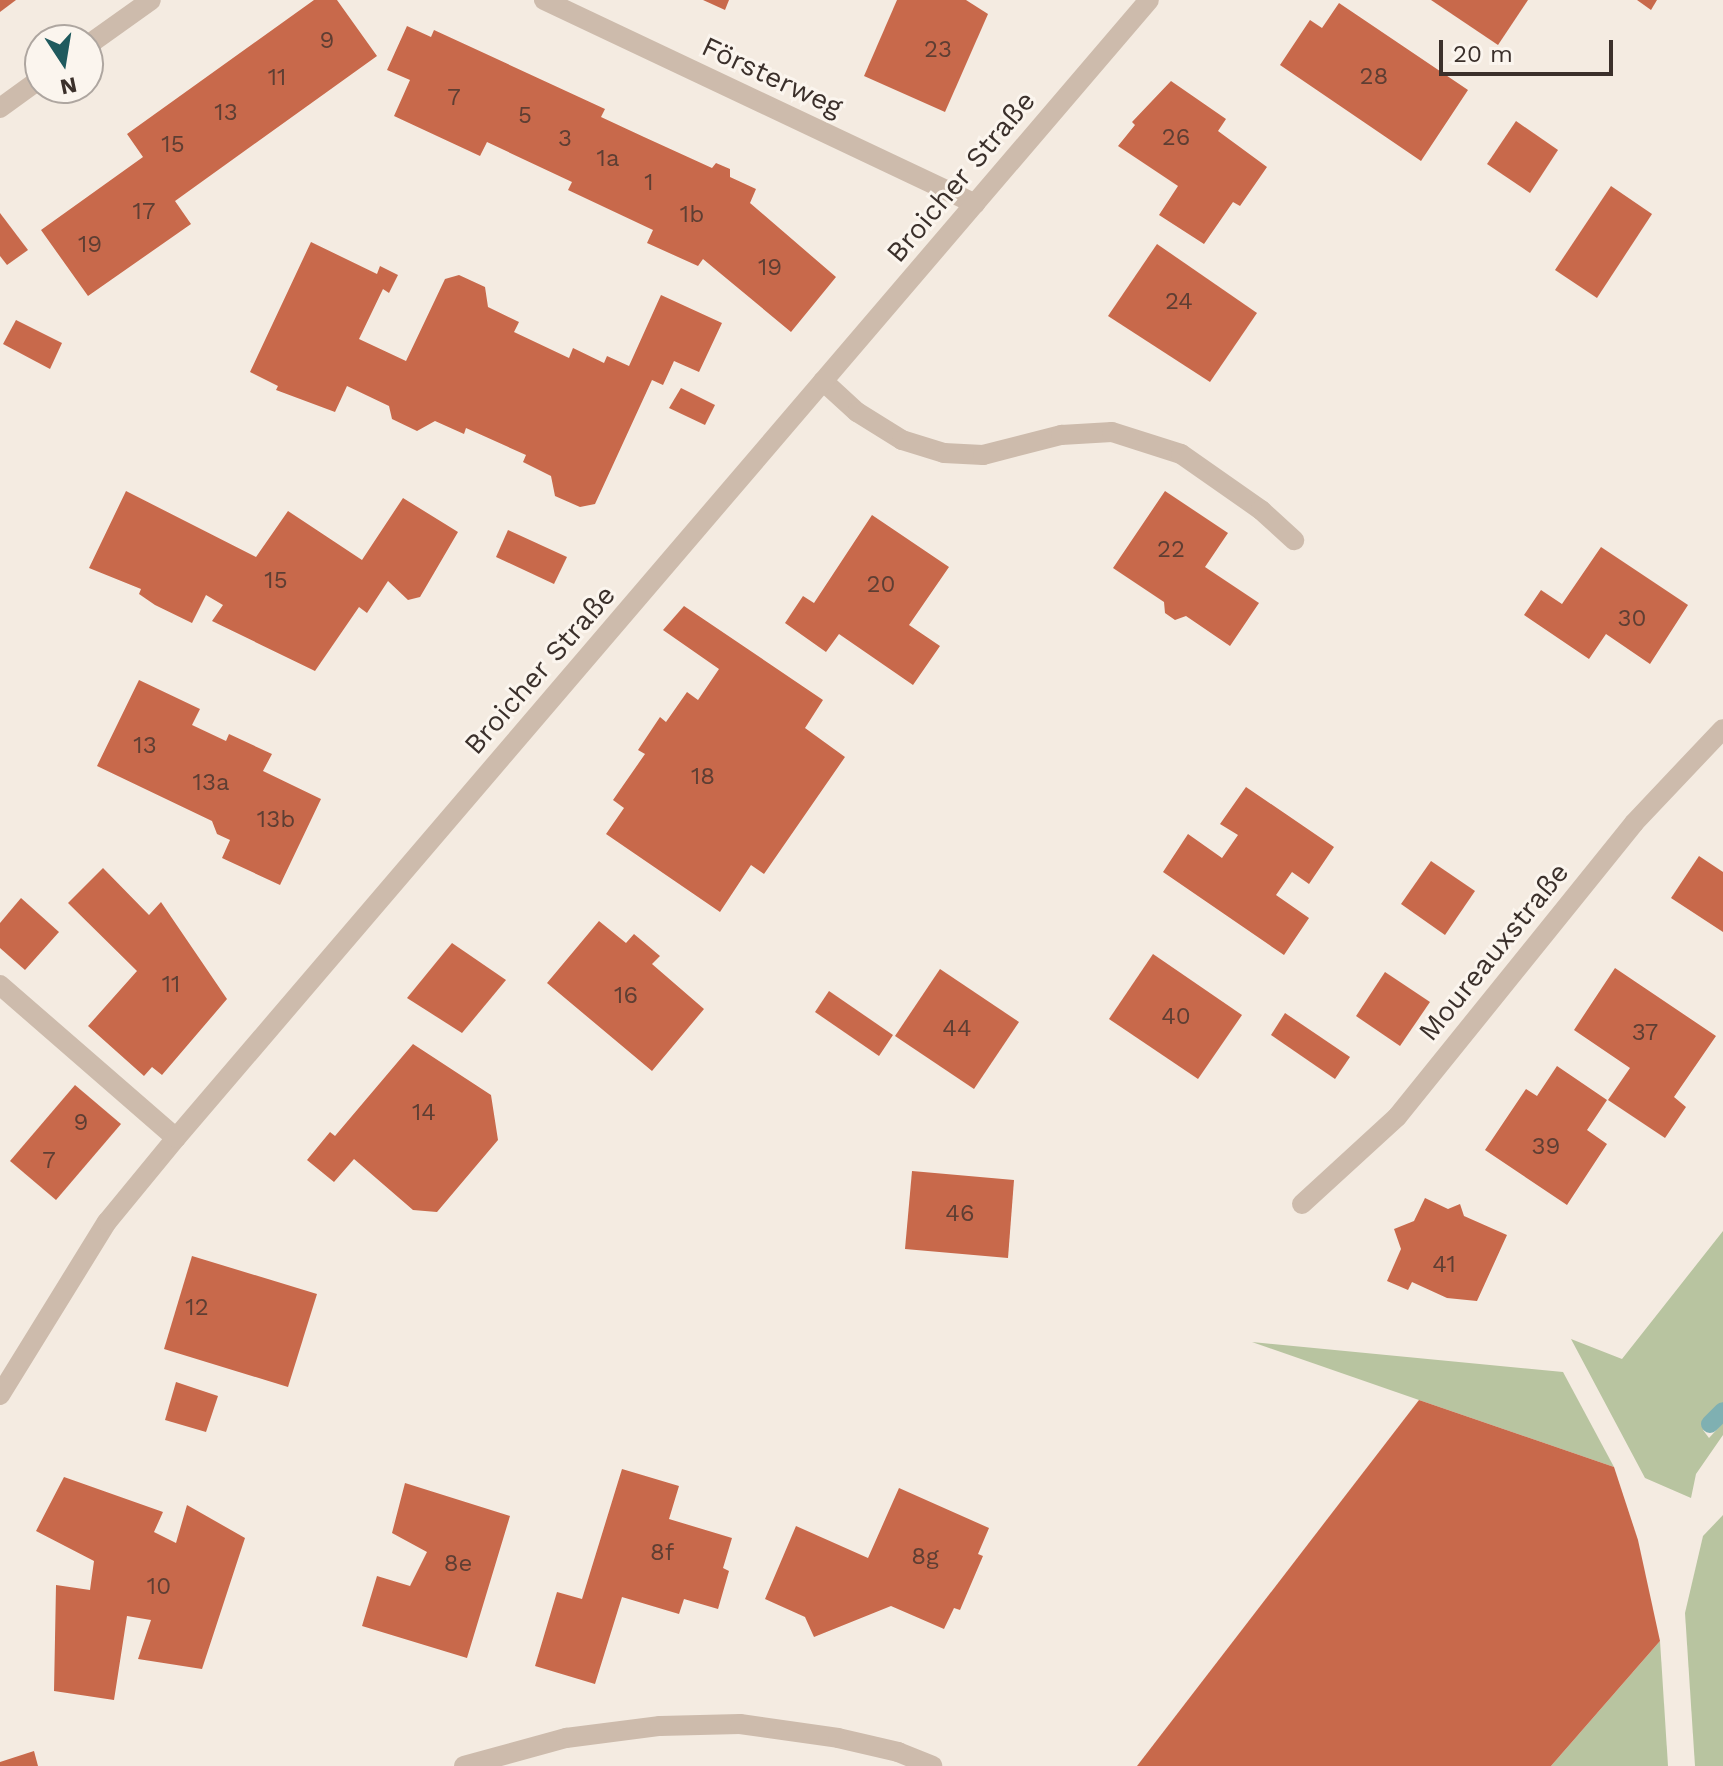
<!DOCTYPE html>
<meta charset="utf-8">
<style>
body{margin:0}
#map{position:relative;width:1723px;height:1766px;overflow:hidden;background:#f4ebe1;font-family:"Work Sans",sans-serif}
div>[style]{position:absolute}
[style*='--x']{left:calc(var(--x)*1px);top:calc(var(--y)*1px);width:calc(var(--w)*1px);rotate:calc(var(--a)*1deg)}
.green>*{inset:0;background:#b8c4a0}
.stream>*{height:18px;margin:-9px;padding:0 9px;transform-origin:9px;border-radius:9px;background:#7fb0b2}
.building>*{inset:0;background:#c8694b}
.service>*{height:20px;margin:-10px;padding:0 10px;transform-origin:10px;border-radius:10px;background:#cdbbac}
.minor>*{height:20px;margin:-10px;padding:0 10px;transform-origin:10px;border-radius:10px;background:#cdbbac}
span{translate:-50% -50%;white-space:nowrap;text-align:center;line-height:1.15;-webkit-text-stroke:6px #fbf5ee;paint-order:stroke}
.number-label{font-size:24px;color:#5e3e33}
.number-label span{-webkit-text-stroke-width:0}
.street-label{font-size:28px;color:#3b302b}
.north{position:absolute;left:24px;top:24px;width:80px;height:80px;box-sizing:border-box;background:#fbf5ee;border:2px solid #aea6a0;border-radius:50%;rotate:168deg;font-size:22px;font-weight:700;line-height:32px;text-align:center;color:#3b302b}
.north::after{content:'';display:block;margin:auto;width:28px;height:36px;background:#1f5a5e;clip-path:polygon(50% 0,100% 100%,50% 72%,0 100%)}
.scale{position:absolute;left:1439px;top:40px;width:174px;height:36px;box-sizing:border-box;border:4px solid #3b302b;border-top:0;padding-left:10px;font-size:24px;line-height:28px;white-space:nowrap;color:#3b302b;-webkit-text-stroke:6px #fbf5ee;paint-order:stroke}
</style>
<div id="map">
<div class="green">
<div style="clip-path:polygon(1723px 1231px,1723px 1408px,1703px 1430px,1709px 1438px,1723px 1423px,1723px 1435px,1696px 1474px,1691px 1498px,1645px 1478px,1571px 1339px,1622px 1359px)"></div>
<div style="clip-path:polygon(1252px 1342px,1563px 1372px,1614px 1467px,1419px 1400px)"></div>
<div style="clip-path:polygon(1723px 1515px,1723px 1766px,1695px 1766px,1685px 1613px,1703px 1536px)"></div>
<div style="clip-path:polygon(1660px 1641px,1668px 1766px,1551px 1766px)"></div>
</div>
<div class="stream">
<div style="--x:1710;--y:1424;--w:18;--a:-45"></div>
</div>
<div class="building">
<div style="clip-path:polygon(0 0,16px 0,0 12px)"></div>
<div style="clip-path:polygon(314px 0,337px 0,377px 56px,175px 201px,191px 224px,88px 296px,41px 230px,143px 157px,127px 134px)"></div>
<div style="clip-path:polygon(703px 0,729px 0,725px 10px)"></div>
<div style="clip-path:polygon(897px 0,966px 0,988px 14px,945px 112px,864px 76px)"></div>
<div style="clip-path:polygon(1431px 0,1528px 0,1498px 45px)"></div>
<div style="clip-path:polygon(1637px 0,1657px 0,1651px 10px)"></div>
<div style="clip-path:polygon(1339px 3px,1468px 90px,1421px 161px,1280px 65px,1310px 20px,1322px 28px)"></div>
<div style="clip-path:polygon(407px 26px,431px 37px,434px 30px,605px 109px,601px 117px,644px 137px,712px 168px,716px 163px,730px 169px,730px 177px,756px 189px,750px 203px,836px 277px,791px 332px,703px 259px,698px 266px,647px 243px,653px 230px,568px 190px,572px 182px,487px 142px,480px 156px,394px 116px,410px 80px,387px 70px)"></div>
<div style="clip-path:polygon(1171px 81px,1226px 119px,1218px 131px,1267px 167px,1240px 206px,1233px 202px,1204px 244px,1159px 215px,1178px 186px,1118px 146px,1135px 125px,1132px 122px)"></div>
<div style="clip-path:polygon(1516px 121px,1558px 150px,1530px 193px,1487px 164px)"></div>
<div style="clip-path:polygon(1611px 186px,1652px 214px,1597px 298px,1555px 270px)"></div>
<div style="clip-path:polygon(0 213px,28px 250px,7px 265px,0 256px)"></div>
<div style="clip-path:polygon(311px 242px,377px 274px,380px 266px,398px 275px,389px 293px,383px 289px,359px 339px,406px 361px,445px 279px,459px 275px,485px 287px,488px 307px,519px 322px,514px 332px,569px 358px,573px 348px,604px 363px,607px 356px,629px 366px,661px 295px,722px 323px,699px 372px,674px 361px,663px 385px,652px 380px,595px 504px,580px 507px,555px 496px,551px 476px,523px 462px,526px 455px,466px 428px,464px 434px,435px 421px,417px 431px,392px 419px,389px 406px,347px 386px,335px 412px,276px 390px,278px 386px,250px 372px)"></div>
<div style="clip-path:polygon(1157px 244px,1257px 313px,1210px 382px,1108px 316px)"></div>
<div style="clip-path:polygon(16px 320px,62px 343px,50px 369px,3px 344px)"></div>
<div style="clip-path:polygon(681px 388px,715px 405px,705px 425px,669px 408px)"></div>
<div style="clip-path:polygon(126px 491px,256px 557px,288px 511px,362px 560px,403px 498px,458px 532px,420px 597px,408px 600px,388px 581px,367px 613px,359px 607px,315px 671px,212px 621px,223px 605px,206px 595px,192px 623px,155px 605px,139px 594px,141px 589px,89px 568px)"></div>
<div style="clip-path:polygon(1165px 491px,1228px 533px,1205px 567px,1259px 603px,1230px 646px,1186px 616px,1175px 620px,1165px 613px,1164px 602px,1113px 568px)"></div>
<div style="clip-path:polygon(872px 515px,949px 567px,909px 625px,940px 646px,913px 685px,839px 634px,826px 652px,785px 623px,803px 596px,814px 603px)"></div>
<div style="clip-path:polygon(508px 530px,567px 557px,554px 584px,496px 557px)"></div>
<div style="clip-path:polygon(1601px 547px,1688px 605px,1650px 664px,1606px 634px,1589px 659px,1524px 615px,1541px 590px,1562px 604px)"></div>
<div style="clip-path:polygon(684px 606px,823px 700px,805px 728px,845px 757px,764px 874px,751px 865px,720px 912px,606px 834px,624px 808px,613px 800px,645px 754px,638px 750px,660px 717px,666px 722px,687px 692px,698px 700px,719px 669px,663px 630px)"></div>
<div style="clip-path:polygon(139px 680px,200px 709px,192px 725px,226px 741px,229px 734px,272px 754px,263px 771px,321px 799px,280px 885px,222px 858px,230px 840px,217px 834px,212px 821px,97px 766px)"></div>
<div style="clip-path:polygon(1246px 787px,1334px 847px,1309px 884px,1292px 872px,1276px 895px,1309px 918px,1284px 955px,1163px 872px,1188px 834px,1222px 858px,1238px 835px,1220px 824px)"></div>
<div style="clip-path:polygon(1699px 856px,1723px 872px,1723px 932px,1671px 898px)"></div>
<div style="clip-path:polygon(1431px 861px,1475px 891px,1445px 935px,1401px 904px)"></div>
<div style="clip-path:polygon(103px 868px,149px 915px,161px 902px,227px 999px,162px 1075px,152px 1067px,144px 1076px,88px 1026px,137px 971px,68px 903px)"></div>
<div style="clip-path:polygon(21px 898px,59px 932px,25px 970px,0 948px,0 923px)"></div>
<div style="clip-path:polygon(599px 921px,626px 943px,634px 934px,660px 956px,652px 964px,704px 1009px,652px 1071px,547px 983px)"></div>
<div style="clip-path:polygon(452px 943px,506px 980px,462px 1033px,407px 998px)"></div>
<div style="clip-path:polygon(1153px 954px,1242px 1015px,1198px 1079px,1109px 1019px)"></div>
<div style="clip-path:polygon(1615px 968px,1716px 1036px,1674px 1097px,1686px 1107px,1665px 1138px,1608px 1100px,1630px 1068px,1574px 1030px)"></div>
<div style="clip-path:polygon(940px 969px,1019px 1022px,974px 1089px,895px 1036px)"></div>
<div style="clip-path:polygon(1385px 972px,1430px 1002px,1400px 1046px,1356px 1016px)"></div>
<div style="clip-path:polygon(829px 991px,893px 1035px,879px 1056px,815px 1012px)"></div>
<div style="clip-path:polygon(1285px 1013px,1350px 1057px,1335px 1079px,1271px 1035px)"></div>
<div style="clip-path:polygon(413px 1044px,491px 1095px,498px 1140px,437px 1212px,413px 1210px,354px 1159px,334px 1182px,307px 1160px,330px 1132px,335px 1136px)"></div>
<div style="clip-path:polygon(1557px 1066px,1607px 1100px,1587px 1130px,1607px 1144px,1567px 1205px,1485px 1150px,1526px 1089px,1537px 1096px)"></div>
<div style="clip-path:polygon(75px 1085px,121px 1124px,56px 1200px,10px 1161px)"></div>
<div style="clip-path:polygon(912px 1171px,1014px 1180px,1008px 1258px,905px 1249px)"></div>
<div style="clip-path:polygon(1425px 1198px,1448px 1209px,1460px 1204px,1464px 1216px,1507px 1235px,1477px 1301px,1447px 1298px,1412px 1282px,1408px 1290px,1387px 1281px,1401px 1249px,1394px 1229px,1414px 1221px)"></div>
<div style="clip-path:polygon(192px 1256px,317px 1294px,288px 1387px,164px 1349px)"></div>
<div style="clip-path:polygon(176px 1382px,218px 1396px,206px 1432px,165px 1420px)"></div>
<div style="clip-path:polygon(1419px 1400px,1614px 1467px,1638px 1540px,1660px 1641px,1551px 1766px,1137px 1766px)"></div>
<div style="clip-path:polygon(622px 1469px,679px 1486px,669px 1519px,732px 1538px,723px 1568px,729px 1571px,718px 1609px,684px 1599px,679px 1614px,622px 1597px,595px 1684px,535px 1666px,557px 1592px,582px 1599px)"></div>
<div style="clip-path:polygon(64px 1477px,163px 1512px,154px 1532px,176px 1543px,187px 1505px,245px 1538px,202px 1669px,138px 1659px,151px 1620px,127px 1616px,114px 1700px,54px 1691px,56px 1585px,90px 1590px,94px 1561px,36px 1531px)"></div>
<div style="clip-path:polygon(405px 1483px,510px 1516px,467px 1658px,362px 1626px,377px 1576px,410px 1586px,427px 1552px,392px 1533px)"></div>
<div style="clip-path:polygon(899px 1488px,989px 1528px,978px 1554px,983px 1556px,960px 1610px,954px 1608px,944px 1629px,891px 1606px,814px 1637px,805px 1617px,765px 1599px,796px 1526px,868px 1558px)"></div>
<div style="clip-path:polygon(34px 1751px,38px 1766px,0 1766px,0 1762px)"></div>
</div>
<div class="service">
<div style="--x:823;--y:381;--w:46;--a:42.4"></div>
<div style="--x:857;--y:412;--w:53;--a:31.9"></div>
<div style="--x:902;--y:440;--w:44;--a:17.2"></div>
<div style="--x:944;--y:453;--w:39;--a:3"></div>
<div style="--x:983;--y:455;--w:81;--a:-14.4"></div>
<div style="--x:1061;--y:435;--w:51;--a:-3.4"></div>
<div style="--x:1112;--y:432;--w:72;--a:17.7"></div>
<div style="--x:1181;--y:454;--w:98;--a:35"></div>
<div style="--x:1261;--y:510;--w:45;--a:42.3"></div>
</div>
<div class="minor">
<div style="--x:544;--y:0;--w:477;--a:25.3"></div>
<div style="--x:88;--y:45;--w:77;--a:-35.5"></div>
<div style="--x:0;--y:108;--w:49;--a:-35.9"></div>
<div style="--x:0;--y:985;--w:233;--a:41"></div>
<div style="--x:1302;--y:1204;--w:129;--a:-42.5"></div>
<div style="--x:1397;--y:1117;--w:378;--a:-51.1"></div>
<div style="--x:1634;--y:823;--w:129;--a:-46.6"></div>
<div style="--x:0;--y:1395;--w:203;--a:-58.3"></div>
<div style="--x:107;--y:1222;--w:109;--a:-50.6"></div>
<div style="--x:176;--y:1138;--w:1497;--a:-49.47"></div>
<div style="--x:464;--y:1766;--w:106;--a:-15.4"></div>
<div style="--x:566;--y:1738;--w:95;--a:-7.3"></div>
<div style="--x:660;--y:1726;--w:80;--a:-1.4"></div>
<div style="--x:740;--y:1724;--w:99;--a:8.1"></div>
<div style="--x:838;--y:1738;--w:62;--a:13.1"></div>
<div style="--x:898;--y:1752;--w:37;--a:22"></div>
</div>
<div class="number-label">
<span style="left:327px;top:41px">9</span>
<span style="left:938px;top:50px">23</span>
<span style="left:1374px;top:77px">28</span>
<span style="left:277px;top:78px">11</span>
<span style="left:454px;top:98px">7</span>
<span style="left:226px;top:113px">13</span>
<span style="left:525px;top:116px">5</span>
<span style="left:1176px;top:138px">26</span>
<span style="left:565px;top:139px">3</span>
<span style="left:173px;top:145px">15</span>
<span style="left:608px;top:159px">1a</span>
<span style="left:649px;top:183px">1</span>
<span style="left:144px;top:212px">17</span>
<span style="left:692px;top:215px">1b</span>
<span style="left:90px;top:245px">19</span>
<span style="left:770px;top:268px">19</span>
<span style="left:1179px;top:302px">24</span>
<span style="left:1171px;top:550px">22</span>
<span style="left:276px;top:581px">15</span>
<span style="left:881px;top:585px">20</span>
<span style="left:1632px;top:619px">30</span>
<span style="left:145px;top:746px">13</span>
<span style="left:703px;top:777px">18</span>
<span style="left:211px;top:783px">13a</span>
<span style="left:276px;top:820px">13b</span>
<span style="left:171px;top:985px">11</span>
<span style="left:626px;top:996px">16</span>
<span style="left:1176px;top:1017px">40</span>
<span style="left:957px;top:1029px">44</span>
<span style="left:1645px;top:1033px">37</span>
<span style="left:424px;top:1113px">14</span>
<span style="left:81px;top:1123px">9</span>
<span style="left:1546px;top:1147px">39</span>
<span style="left:49px;top:1161px">7</span>
<span style="left:960px;top:1214px">46</span>
<span style="left:1444px;top:1265px">41</span>
<span style="left:197px;top:1308px">12</span>
<span style="left:662px;top:1553px">8f</span>
<span style="left:925px;top:1557px">8g</span>
<span style="left:458px;top:1564px">8e</span>
<span style="left:159px;top:1587px">10</span>
</div>
<div class="street-label">
<span style="left:772px;top:77px;rotate:25deg">Försterweg</span>
<span style="left:961px;top:177px;rotate:-50deg">Broicher Straße</span>
<span style="left:540px;top:670px;rotate:-49deg">Broicher Straße</span>
<span style="left:1494px;top:952px;rotate:-51deg">Moureauxstraße</span>
</div>
<div class="north">N</div>
<div class="scale">20 m</div>
</div>
